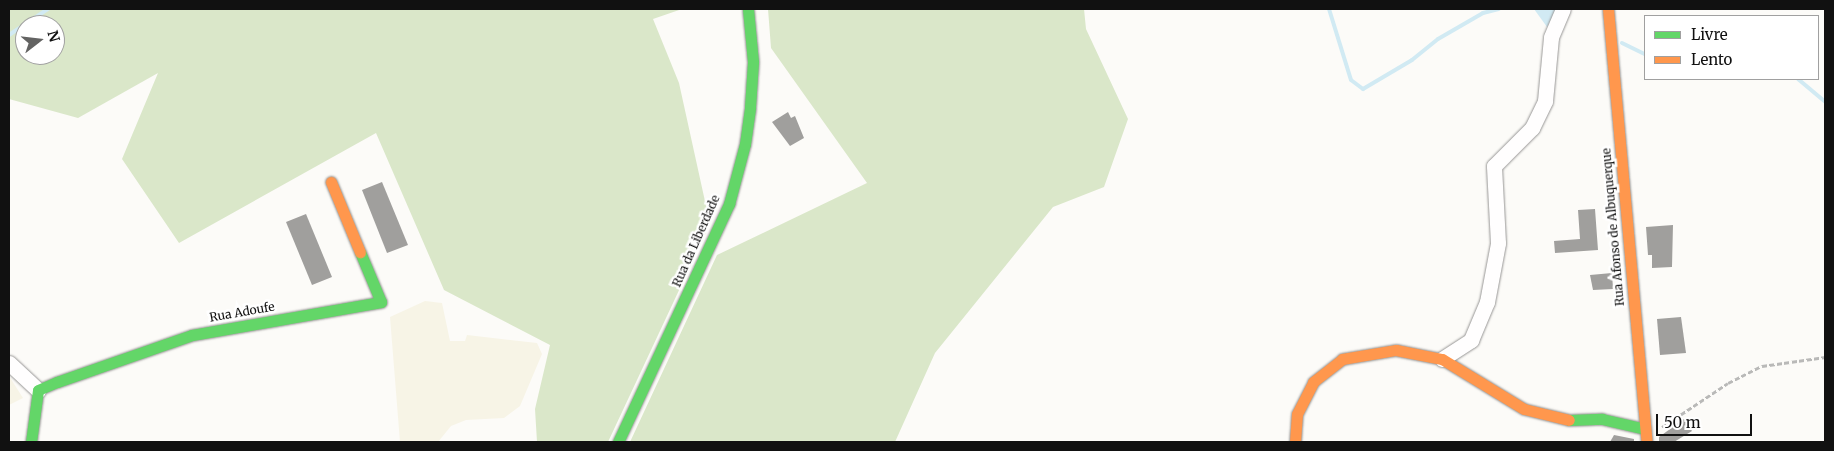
<!DOCTYPE html>
<style>
body{margin:0}
#map{position:relative;width:1834px;height:451px;overflow:hidden;background:#fcfbf8;font-family:Merriweather,serif}
div>[style]{position:absolute}
[style*='--x']{left:calc(var(--x)*1px);top:calc(var(--y)*1px);width:calc(var(--w)*1px);rotate:calc(var(--a)*1deg)}
.farmland>*{inset:0;background:#f7f4e6}
.forest>*{inset:0;background:#dae7c9}
.water>*{inset:0;background:#d1eaf3}
.stream>*{height:4px;margin:-2px;padding:0 2px;transform-origin:2px;border-radius:2px;background:#d1eaf3}
.building>*{inset:0;background:#a09f9d}
.path>*{height:2.5px;margin-top:-1.25px;transform-origin:0;background:repeating-linear-gradient(90deg,#b9b9b8 0 5px,transparent 0 7.5px)}
.roads{filter:drop-shadow(0 0 1px #979695) drop-shadow(0 0 1px #979695)}
.street>*{height:15px;margin:-7.5px;padding:0 7.5px;transform-origin:7.5px;border-radius:7.5px;background:#fffefe}
.fast>*{height:11px;margin:-5.5px;padding:0 5.5px;transform-origin:5.5px;border-radius:5.5px;background:#63d668}
.slow>*{height:11px;margin:-5.5px;padding:0 5.5px;transform-origin:5.5px;border-radius:5.5px;background:#ff974d}
span{translate:-50% -50%;white-space:nowrap;text-align:center;line-height:1.15;-webkit-text-stroke:5px #fff;paint-order:stroke}
.street-label{font-size:12px;color:#111}
.frame{position:absolute;inset:0;border:10px solid #111;pointer-events:none}
.legend{position:absolute;left:1644px;top:15px;width:175px;height:65px;box-sizing:border-box;background:#fff;border:1px solid #a0a0a0;margin:0;padding:6px 9px;list-style:none;font-size:15px;color:#111}
.legend li{display:flex;align-items:center;gap:10px;height:25px}
.legend b{width:25px;border:1px solid #a0a0a0}
.north{position:absolute;left:15px;top:15px;width:50px;height:50px;box-sizing:border-box;background:#fff;border:1px solid #a0a0a0;border-radius:50%;rotate:74deg;font-size:14px;font-weight:700;line-height:20px;text-align:center;color:#111}
.north::after{content:'';display:block;margin:auto;width:18px;height:22px;background:#636362;clip-path:polygon(50% 0,100% 100%,50% 72%,0 100%)}
.scale{position:absolute;left:1656px;top:414px;width:96px;height:22px;box-sizing:border-box;border:2px solid #111;border-top:0;padding-left:6px;font-size:15px;line-height:18px;white-space:nowrap;color:#111;-webkit-text-stroke:4px #fff;paint-order:stroke}
</style>
<div id="map">
<div class="farmland">
<div style="clip-path:polygon(425px 301px,442px 303px,450px 341px,465px 341px,467px 335px,537px 343px,542px 354px,520px 406px,504px 418px,466px 420px,451px 426px,438px 442px,400px 442px,390px 317px)"></div>
<div style="clip-path:polygon(9px 376px,23px 398px,9px 405px)"></div>
</div>
<div class="forest">
<div style="clip-path:polygon(evenodd,9px 9px,682px 9px,653px 19px,679px 83px,710px 224px,608px 442px,537px 442px,535px 409px,550px 345px,444px 290px,376px 133px,179px 243px,122px 159px,158px 73px,78px 118px,9px 99px,9px 9px,25px 25px,55px 25px,55px 55px,25px 55px,25px 25px)"></div>
<div style="clip-path:polygon(768px 9px,1084px 9px,1086px 29px,1128px 119px,1104px 187px,1053px 207px,935px 353px,895px 442px,630px 442px,717px 255px,867px 183px,771px 48px)"></div>
</div>
<div class="water">
<div style="clip-path:polygon(1534px 9px,1557px 9px,1547px 27px)"></div>
</div>
<div class="stream">
<div style="--x:1329;--y:9;--w:74;--a:72.8"></div>
<div style="--x:1351;--y:80;--w:15;--a:37"></div>
<div style="--x:1363;--y:89;--w:57;--a:-30.6"></div>
<div style="--x:1412;--y:60;--w:33;--a:-39"></div>
<div style="--x:1438;--y:39;--w:52;--a:-30"></div>
<div style="--x:1483;--y:13;--w:16;--a:-14"></div>
<div style="--x:9;--y:35;--w:47;--a:-33.7"></div>
<div style="--x:1622;--y:43;--w:25;--a:26"></div>
<div style="--x:1798;--y:79;--w:35;--a:40"></div>
</div>
<div class="building">
<div style="clip-path:polygon(788px 112px,791px 118px,795px 116px,804px 138px,790px 146px,772px 122px)"></div>
<div style="clip-path:polygon(382px 182px,408px 245px,387px 253px,362px 190px)"></div>
<div style="clip-path:polygon(1595px 209px,1598px 250px,1555px 253px,1554px 241px,1580px 239px,1578px 210px)"></div>
<div style="clip-path:polygon(306px 214px,332px 277px,312px 285px,286px 222px)"></div>
<div style="clip-path:polygon(1673px 225px,1672px 267px,1652px 268px,1652px 255px,1648px 255px,1646px 227px)"></div>
<div style="clip-path:polygon(1612px 273px,1613px 289px,1593px 290px,1590px 275px)"></div>
<div style="clip-path:polygon(1681px 317px,1686px 353px,1660px 355px,1657px 319px)"></div>
<div style="clip-path:polygon(1684px 419px,1692px 431px,1674px 442px,1659px 442px,1659px 437px)"></div>
<div style="clip-path:polygon(1614px 435px,1634px 439px,1634px 442px,1610px 442px)"></div>
</div>
<div class="path">
<div style="--x:1662;--y:427;--w:79;--a:-33.7"></div>
<div style="--x:1728;--y:383;--w:38;--a:-27"></div>
<div style="--x:1762;--y:366;--w:64;--a:-8.1"></div>
</div>
<div class="roads">
<div class="street">
<div style="--x:1442;--y:359;--w:35;--a:-33"></div>
<div style="--x:1471;--y:340;--w:41;--a:-67.2"></div>
<div style="--x:1487;--y:302;--w:60;--a:-79.4"></div>
<div style="--x:1498;--y:243;--w:77;--a:-93"></div>
<div style="--x:1494;--y:166;--w:54;--a:-45"></div>
<div style="--x:1532;--y:128;--w:30;--a:-64"></div>
<div style="--x:1545;--y:101;--w:64;--a:-84.6"></div>
<div style="--x:1551;--y:37;--w:30;--a:-67"></div>
<div style="--x:9;--y:363;--w:40;--a:43"></div>
</div>
<div class="fast">
<div style="--x:1569;--y:420;--w:33;--a:-2"></div>
<div style="--x:1602;--y:419;--w:44;--a:13.1"></div>
<div style="--x:31;--y:442;--w:52;--a:-82.3"></div>
<div style="--x:38;--y:390;--w:21;--a:-23"></div>
<div style="--x:57;--y:382;--w:143;--a:-19.2"></div>
<div style="--x:192;--y:335;--w:192;--a:-9.9"></div>
<div style="--x:381;--y:302;--w:54;--a:-112.8"></div>
<div style="--x:618;--y:442;--w:263;--a:-65"></div>
<div style="--x:729;--y:204;--w:62;--a:-75.1"></div>
<div style="--x:745;--y:144;--w:37;--a:-82"></div>
<div style="--x:750;--y:107;--w:45;--a:-86.2"></div>
<div style="--x:753;--y:62;--w:53;--a:-95.4"></div>
</div>
<div class="slow">
<div style="--x:1608;--y:9;--w:435;--a:84.9"></div>
<div style="--x:331;--y:182;--w:76;--a:67.5"></div>
<div style="--x:1295;--y:442;--w:28;--a:-86"></div>
<div style="--x:1297;--y:414;--w:36;--a:-63"></div>
<div style="--x:1313;--y:382;--w:37;--a:-38"></div>
<div style="--x:1342;--y:359;--w:55;--a:-9.5"></div>
<div style="--x:1396;--y:350;--w:47;--a:11.1"></div>
<div style="--x:1442;--y:359;--w:96;--a:31.4"></div>
<div style="--x:1524;--y:409;--w:46;--a:13.7"></div>
</div>
</div>
<div class="street-label">
<span style="left:1613px;top:227px;rotate:-95deg">Rua Afonso de Albuquerque</span>
<span style="left:696px;top:241px;rotate:-66deg">Rua da Liberdade</span>
<span style="left:242px;top:312px;rotate:-10deg">Rua Adoufe</span>
</div>
<div class="frame"></div>
<ul class="legend">
<li><b style="height:6px;background:#63d668"></b>Livre</li>
<li><b style="height:6px;background:#ff974d"></b>Lento</li>
</ul>
<div class="north">N</div>
<div class="scale">50 m</div>
</div>
